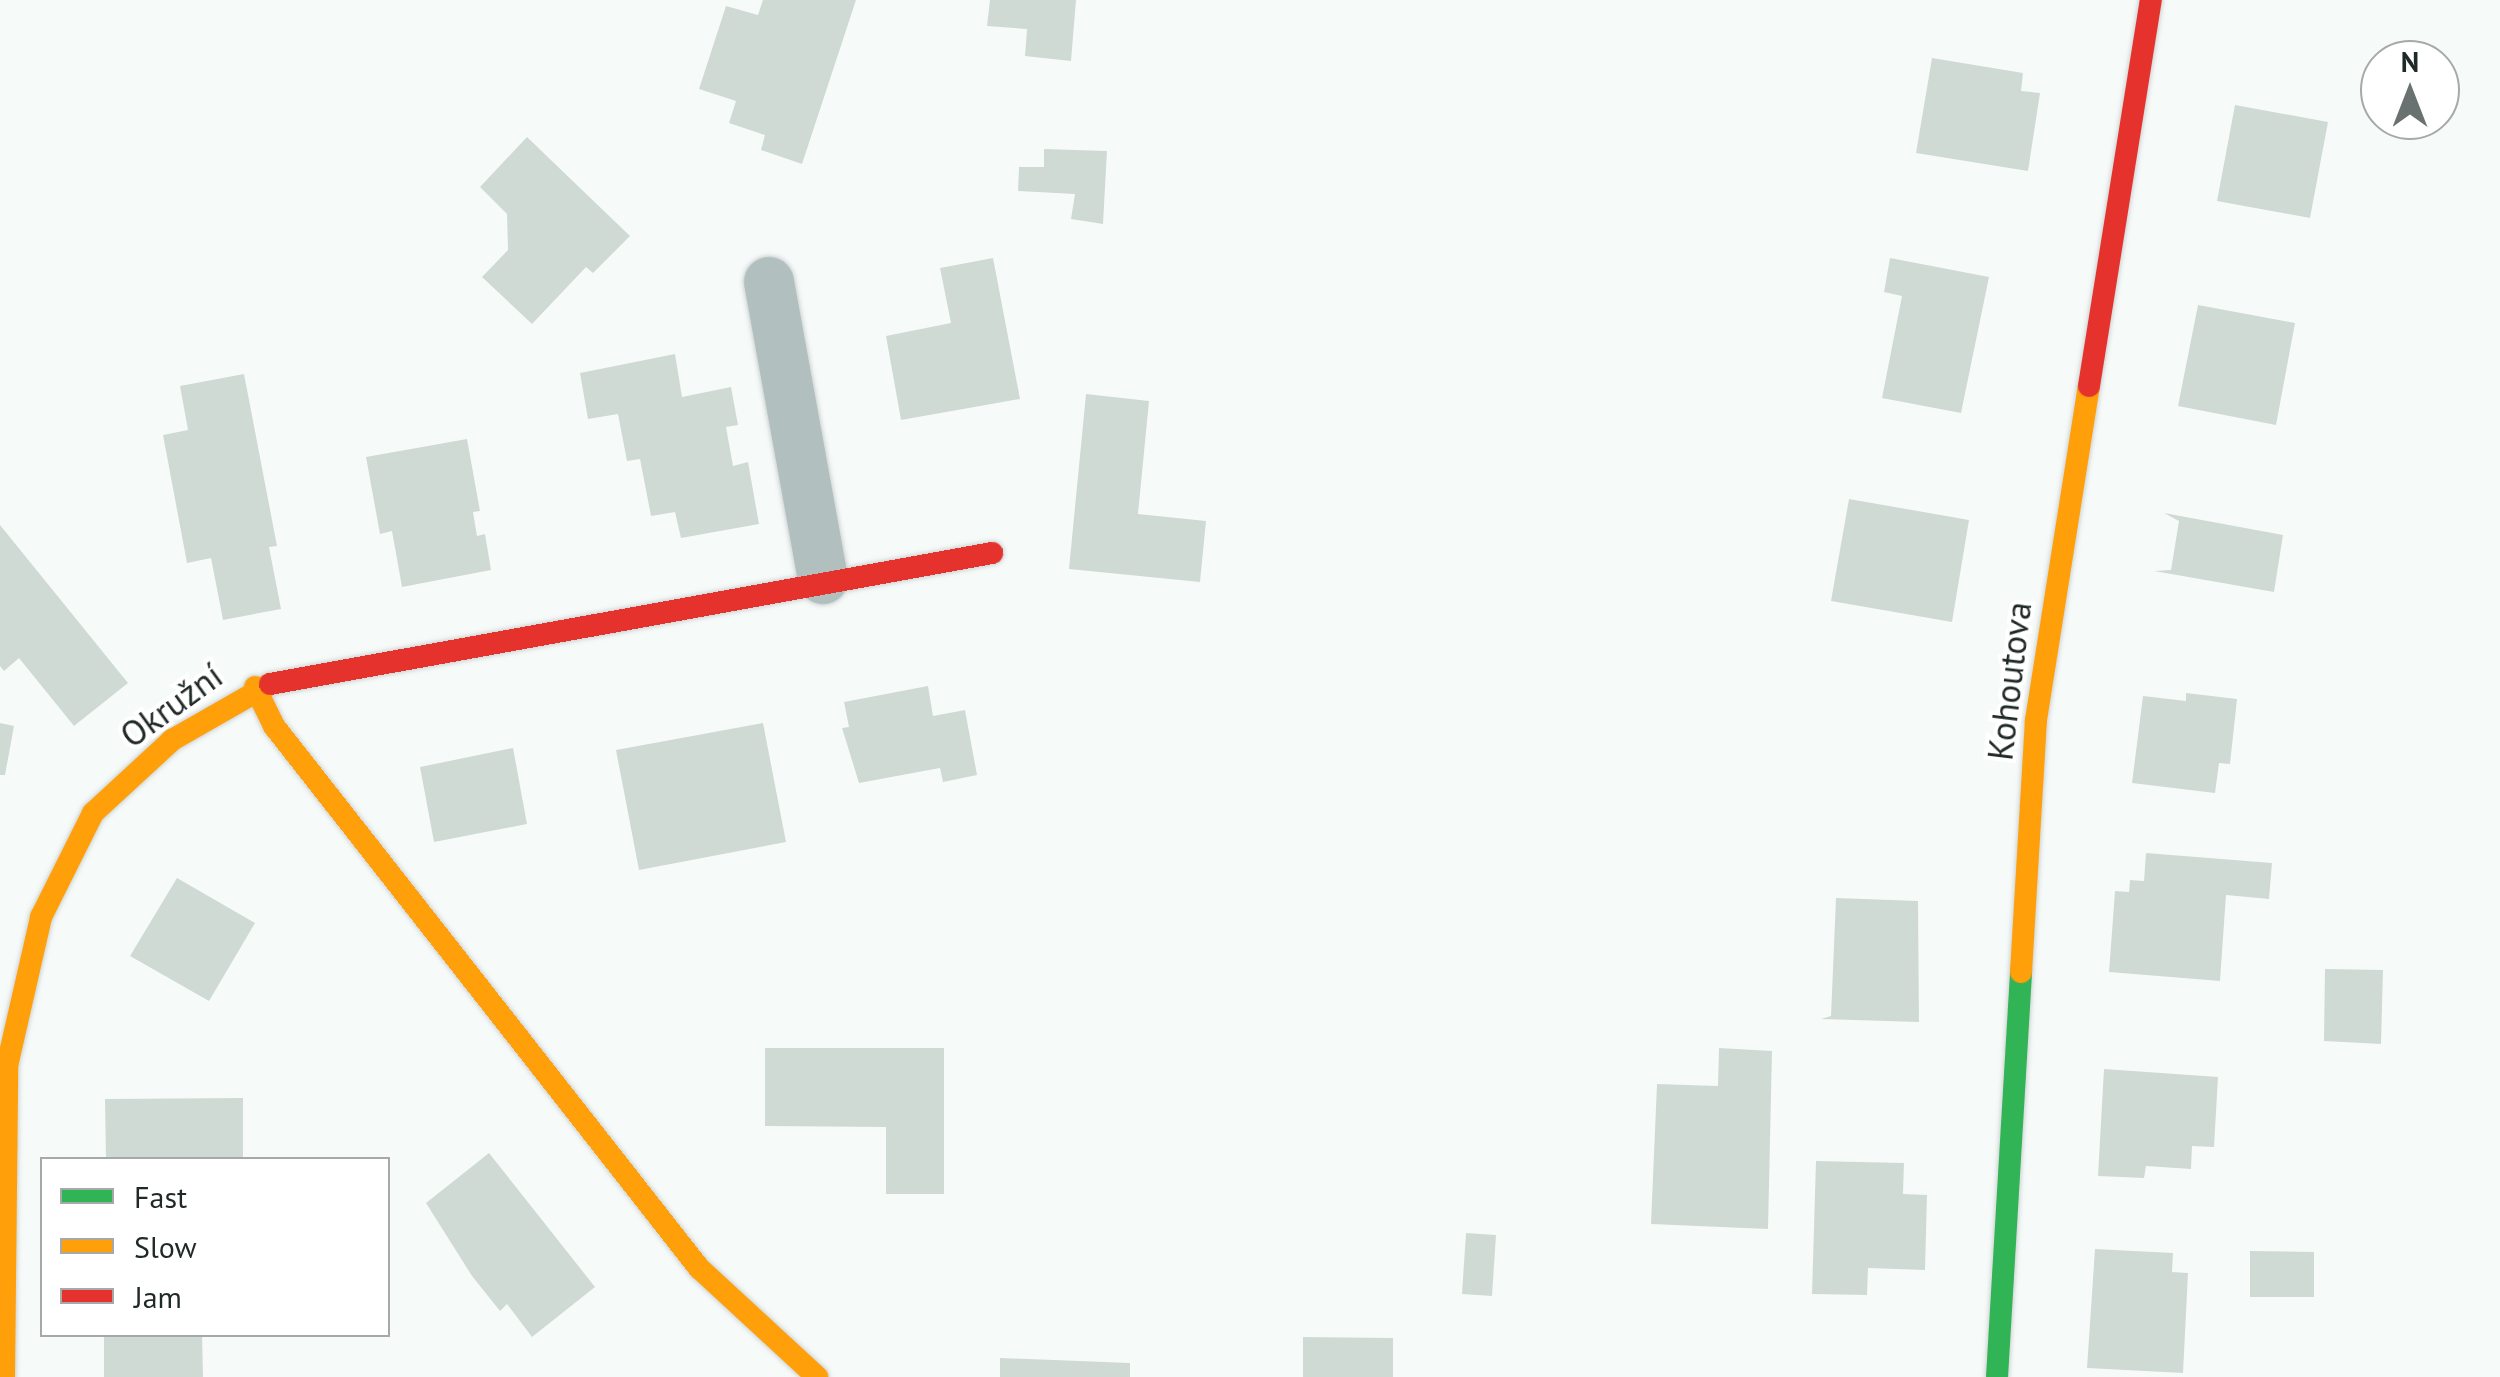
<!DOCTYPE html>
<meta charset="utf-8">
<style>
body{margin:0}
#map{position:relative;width:2500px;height:1377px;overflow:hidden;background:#f6fbfa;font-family:"PT Sans",sans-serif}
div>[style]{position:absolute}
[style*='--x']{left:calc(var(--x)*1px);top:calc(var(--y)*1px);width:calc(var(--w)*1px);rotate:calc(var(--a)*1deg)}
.building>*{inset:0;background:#d0dad4}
.roads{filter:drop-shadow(0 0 2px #d0d4d3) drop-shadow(0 0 2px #d0d4d3)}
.street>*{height:50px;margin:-25px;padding:0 25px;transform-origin:25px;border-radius:25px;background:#b1bfbf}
.fast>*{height:22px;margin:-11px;padding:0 11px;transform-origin:11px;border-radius:11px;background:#30b455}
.slow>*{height:22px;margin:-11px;padding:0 11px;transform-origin:11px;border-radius:11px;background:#ff9f0a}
.jam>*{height:22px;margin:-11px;padding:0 11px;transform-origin:11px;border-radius:11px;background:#e5322d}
span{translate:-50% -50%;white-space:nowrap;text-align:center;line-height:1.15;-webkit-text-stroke:8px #fff;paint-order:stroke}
.street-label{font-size:35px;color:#1f2927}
.legend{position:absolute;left:40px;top:1157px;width:350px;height:180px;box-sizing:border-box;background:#fff;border:2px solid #a5a9a9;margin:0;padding:12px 18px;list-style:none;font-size:30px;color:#1f2927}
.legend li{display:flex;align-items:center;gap:20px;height:50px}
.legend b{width:50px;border:2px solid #a5a9a9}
.north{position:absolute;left:2360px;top:40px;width:100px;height:100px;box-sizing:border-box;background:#fff;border:2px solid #a5a9a9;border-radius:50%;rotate:0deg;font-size:28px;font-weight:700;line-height:40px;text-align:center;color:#1f2927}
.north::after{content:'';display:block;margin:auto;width:35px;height:45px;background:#6a7271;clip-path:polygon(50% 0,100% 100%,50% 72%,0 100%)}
</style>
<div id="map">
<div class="building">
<div style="clip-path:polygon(763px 0,856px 0,802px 164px,761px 150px,765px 135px,729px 123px,736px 101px,699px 89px,726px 6px,758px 15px)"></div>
<div style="clip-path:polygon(990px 0,1076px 0,1071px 61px,1025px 56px,1027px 29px,987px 26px)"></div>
<div style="clip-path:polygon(1932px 58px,2023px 73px,2021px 91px,2040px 93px,2028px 171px,1916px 153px)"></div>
<div style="clip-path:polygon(2235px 105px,2328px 122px,2310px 218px,2217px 201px)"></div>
<div style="clip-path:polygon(527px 137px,630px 236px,593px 273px,586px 267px,532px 324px,482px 277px,508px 250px,507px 214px,480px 187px)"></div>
<div style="clip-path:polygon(1044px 149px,1107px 151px,1103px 224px,1071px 219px,1075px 194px,1018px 191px,1019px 167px,1044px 167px)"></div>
<div style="clip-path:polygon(993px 258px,1020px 399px,901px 420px,886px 336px,951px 323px,940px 268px)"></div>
<div style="clip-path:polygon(1890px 258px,1989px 277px,1961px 413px,1882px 398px,1902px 296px,1884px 292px)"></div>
<div style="clip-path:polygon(2198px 305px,2295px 323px,2276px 425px,2178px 406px)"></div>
<div style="clip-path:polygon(675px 354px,682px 397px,731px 387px,738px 425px,726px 427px,733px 466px,748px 462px,759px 524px,681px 538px,675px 512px,651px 516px,640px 459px,627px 461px,618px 414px,588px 419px,580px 373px)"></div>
<div style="clip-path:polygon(244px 374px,277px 546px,269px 547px,281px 609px,223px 620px,211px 558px,187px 563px,163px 435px,188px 430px,180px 386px)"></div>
<div style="clip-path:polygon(1086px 394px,1149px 401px,1138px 514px,1206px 521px,1200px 582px,1069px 569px)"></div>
<div style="clip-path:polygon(467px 439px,480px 511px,473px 512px,477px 536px,485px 534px,491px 570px,402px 587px,392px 531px,380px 534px,366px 457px)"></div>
<div style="clip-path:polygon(1849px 499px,1969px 520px,1952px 622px,1831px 601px)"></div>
<div style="clip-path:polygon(2164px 513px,2283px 535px,2274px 592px,2154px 571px,2171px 570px,2179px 521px)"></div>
<div style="clip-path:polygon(0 525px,128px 683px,74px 726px,19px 658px,4px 671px,0 666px)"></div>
<div style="clip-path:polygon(928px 686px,933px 716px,965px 710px,977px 775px,943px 782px,940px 768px,859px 783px,842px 728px,849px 727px,844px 702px)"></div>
<div style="clip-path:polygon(2186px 693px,2237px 699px,2230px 764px,2219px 763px,2215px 793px,2132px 783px,2143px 696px,2186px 701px)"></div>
<div style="clip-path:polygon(0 723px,14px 726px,5px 775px,0 775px)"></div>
<div style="clip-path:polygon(763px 723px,786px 842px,639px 870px,616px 750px)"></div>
<div style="clip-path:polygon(513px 748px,527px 824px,434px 842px,420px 767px)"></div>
<div style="clip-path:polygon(2146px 853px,2272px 863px,2269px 899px,2226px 895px,2220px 981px,2109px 972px,2115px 891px,2129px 892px,2130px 880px,2144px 881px)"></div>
<div style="clip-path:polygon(177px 878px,255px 923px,209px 1001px,130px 956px)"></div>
<div style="clip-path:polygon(1836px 898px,1918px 901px,1919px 1022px,1821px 1019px,1831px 1016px)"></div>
<div style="clip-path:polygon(2325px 969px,2383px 970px,2381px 1044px,2324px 1041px)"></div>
<div style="clip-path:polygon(765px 1048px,944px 1048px,944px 1194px,886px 1194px,886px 1127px,765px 1126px)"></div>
<div style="clip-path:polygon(1719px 1048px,1772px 1051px,1768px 1229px,1651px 1224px,1657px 1084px,1718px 1086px)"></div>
<div style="clip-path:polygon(2104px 1069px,2218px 1077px,2214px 1147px,2192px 1146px,2191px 1169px,2146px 1166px,2144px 1178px,2098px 1176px)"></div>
<div style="clip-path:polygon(243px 1098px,243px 1160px,106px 1160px,105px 1099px)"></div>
<div style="clip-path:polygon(489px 1153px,595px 1287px,532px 1337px,507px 1304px,500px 1311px,472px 1276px,426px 1203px)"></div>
<div style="clip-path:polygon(1816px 1161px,1904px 1163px,1903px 1194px,1927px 1195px,1925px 1270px,1868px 1268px,1867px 1295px,1812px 1294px)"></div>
<div style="clip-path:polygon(1466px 1233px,1496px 1235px,1492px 1296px,1462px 1294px)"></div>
<div style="clip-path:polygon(2095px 1249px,2173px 1253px,2172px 1272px,2188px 1273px,2183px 1373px,2087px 1368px)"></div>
<div style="clip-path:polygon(2250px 1251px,2314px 1252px,2314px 1297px,2250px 1297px)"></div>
<div style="clip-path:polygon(104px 1334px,202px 1334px,203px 1377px,104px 1377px)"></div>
<div style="clip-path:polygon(1303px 1337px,1393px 1338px,1393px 1377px,1303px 1377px)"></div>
<div style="clip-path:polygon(1000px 1358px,1130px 1363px,1130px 1377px,1000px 1377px)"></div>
</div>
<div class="roads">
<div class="street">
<div style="--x:769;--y:282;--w:302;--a:79.7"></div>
</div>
<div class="fast">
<div style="--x:1997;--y:1377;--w:406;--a:-86.6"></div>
</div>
<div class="slow">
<div style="--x:255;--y:687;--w:43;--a:64"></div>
<div style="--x:274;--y:726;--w:689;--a:51.9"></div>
<div style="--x:699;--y:1268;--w:161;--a:42.7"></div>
<div style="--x:2021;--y:972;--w:252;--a:-86.6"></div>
<div style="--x:2036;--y:720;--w:338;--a:-81"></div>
<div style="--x:4;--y:1377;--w:311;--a:-89.4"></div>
<div style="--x:7;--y:1066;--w:153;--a:-77.1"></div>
<div style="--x:41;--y:917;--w:116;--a:-63.4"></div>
<div style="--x:93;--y:813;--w:108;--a:-42.7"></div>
<div style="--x:172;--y:740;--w:113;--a:-29.7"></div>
</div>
<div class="jam">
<div style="--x:2089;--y:386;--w:391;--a:-80.9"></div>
<div style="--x:270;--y:684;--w:734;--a:-10.28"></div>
</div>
</div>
<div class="street-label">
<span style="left:2009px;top:681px;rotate:-83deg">Kohoutova</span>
<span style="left:171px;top:705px;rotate:-36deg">Okružní</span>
</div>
<ul class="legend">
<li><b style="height:12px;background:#30b455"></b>Fast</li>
<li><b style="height:12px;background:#ff9f0a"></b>Slow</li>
<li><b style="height:12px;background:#e5322d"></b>Jam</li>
</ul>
<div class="north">N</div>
</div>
